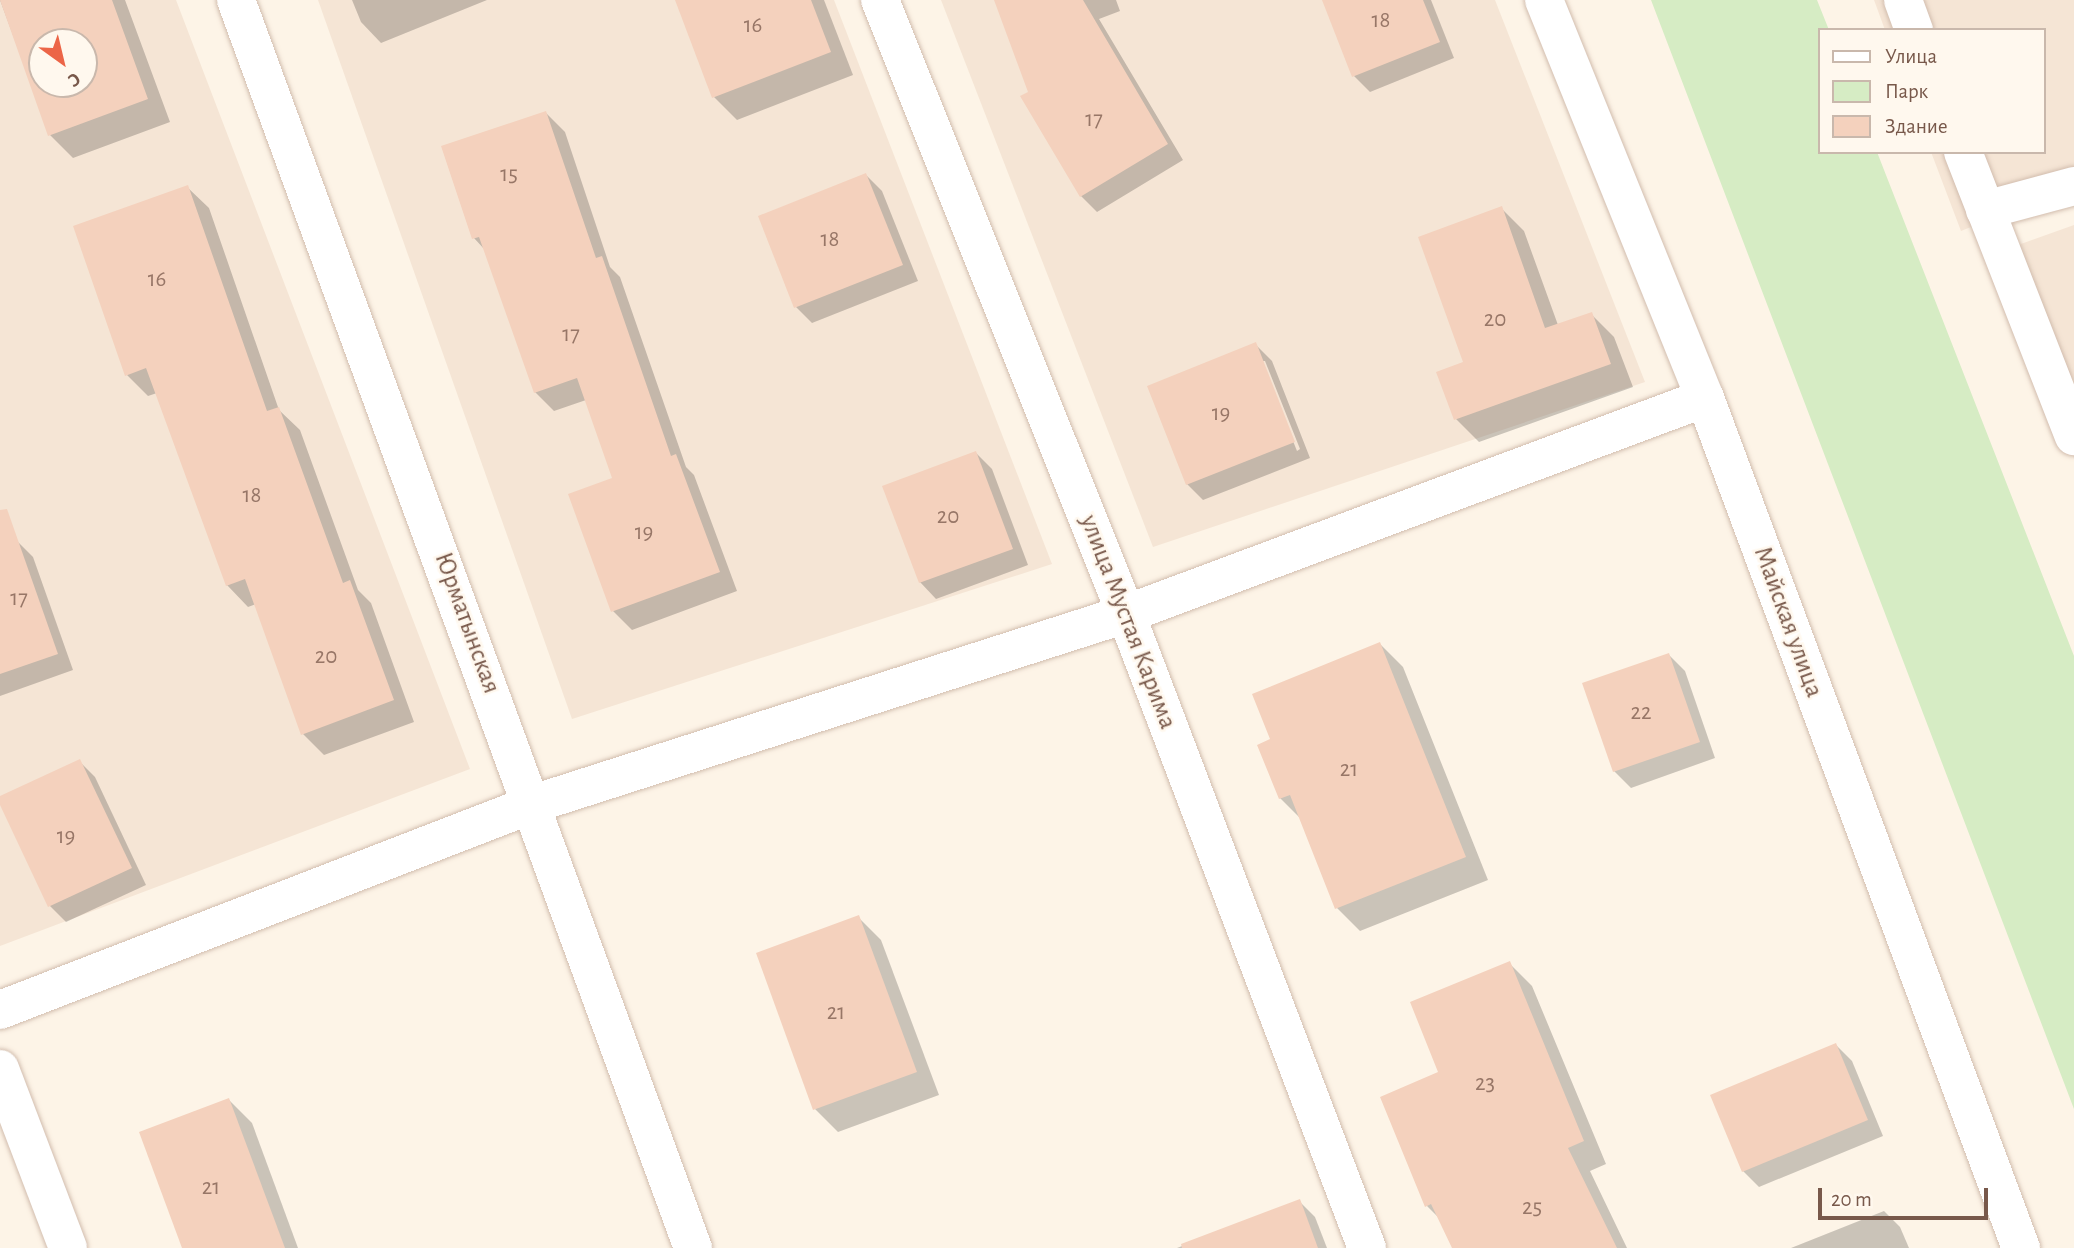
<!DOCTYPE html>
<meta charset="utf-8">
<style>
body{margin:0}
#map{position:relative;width:2074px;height:1248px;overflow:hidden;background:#fdf4e7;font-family:"Alegreya Sans",sans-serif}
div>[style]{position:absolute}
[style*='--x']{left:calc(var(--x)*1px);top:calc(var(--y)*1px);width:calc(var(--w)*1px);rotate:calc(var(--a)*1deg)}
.residential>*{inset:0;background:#f5e5d5}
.green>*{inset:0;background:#d6ecc4}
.shadow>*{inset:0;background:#0003}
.building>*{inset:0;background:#f4d1bd}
.roads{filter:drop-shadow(0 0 2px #d2bdae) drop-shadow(0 0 2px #d2bdae)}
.street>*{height:38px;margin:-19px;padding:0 19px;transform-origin:19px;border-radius:19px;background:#fff}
span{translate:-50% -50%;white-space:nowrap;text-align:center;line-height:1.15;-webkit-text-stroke:5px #fff8ee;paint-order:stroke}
.number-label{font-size:23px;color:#977667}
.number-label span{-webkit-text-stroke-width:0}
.street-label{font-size:26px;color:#78584a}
.legend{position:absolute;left:1818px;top:28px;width:228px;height:126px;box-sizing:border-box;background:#fff8ee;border:2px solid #c9b8ac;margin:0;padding:9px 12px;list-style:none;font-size:21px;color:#78584a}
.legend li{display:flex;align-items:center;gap:14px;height:35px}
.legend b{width:35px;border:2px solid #c9b8ac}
.north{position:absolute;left:28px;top:28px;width:70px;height:70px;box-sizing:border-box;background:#fff8ee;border:2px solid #c9b8ac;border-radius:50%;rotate:146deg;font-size:19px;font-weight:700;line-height:28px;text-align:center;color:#78584a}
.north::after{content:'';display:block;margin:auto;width:24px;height:32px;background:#ec6547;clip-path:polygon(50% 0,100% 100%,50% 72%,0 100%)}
.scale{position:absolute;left:1818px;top:1188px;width:170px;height:32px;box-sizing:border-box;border:4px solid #78584a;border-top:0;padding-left:9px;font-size:21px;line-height:24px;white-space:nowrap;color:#78584a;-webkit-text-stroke:5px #fff8ee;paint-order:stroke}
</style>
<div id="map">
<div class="residential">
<div style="clip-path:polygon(evenodd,0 0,176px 0,470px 769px,0 946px,0 0,42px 42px,84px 42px,84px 84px,42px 84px,42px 42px)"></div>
<div style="clip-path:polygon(318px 0,834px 0,1052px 564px,572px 719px)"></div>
<div style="clip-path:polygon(941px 0,1495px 0,1645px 382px,1153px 547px)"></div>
<div style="clip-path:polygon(1874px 0,2074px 0,2074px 185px,1961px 231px,1931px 152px,2044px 152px,2044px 30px,1885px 30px)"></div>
<div style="clip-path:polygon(2074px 225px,2074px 459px,1996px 253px)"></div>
</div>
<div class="green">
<div style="clip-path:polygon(1651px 0,1817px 0,1829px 30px,1820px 30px,1820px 152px,1877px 152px,2074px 656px,2074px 1109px)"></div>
</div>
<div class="shadow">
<div style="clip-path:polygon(evenodd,0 0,125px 0,170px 122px,73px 158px,50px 135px,0 0,42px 42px,84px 42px,84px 84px,42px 84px,42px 42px)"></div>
<div style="clip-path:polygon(352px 0,487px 0,381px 43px,361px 22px)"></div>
<div style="clip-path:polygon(677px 0,824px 0,853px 75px,737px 120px,714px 97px)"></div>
<div style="clip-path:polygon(996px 0,1116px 0,1120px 11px,1099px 19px,1183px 160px,1097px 212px,1081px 196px,1030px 92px)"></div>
<div style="clip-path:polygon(1324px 0,1431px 0,1454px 58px,1370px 92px,1354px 76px)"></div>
<div style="clip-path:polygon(546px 113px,565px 132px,610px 267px,620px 277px,686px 467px,694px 475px,737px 591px,632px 630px,613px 611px,614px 479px,586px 400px,554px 411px,535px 392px,485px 250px,474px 238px)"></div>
<div style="clip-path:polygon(866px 175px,882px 191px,918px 281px,812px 323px,796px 307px)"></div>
<div style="clip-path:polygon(187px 187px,209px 208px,279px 410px,300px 430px,358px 590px,371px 603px,414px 722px,324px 755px,303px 734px,256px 604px,248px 607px,227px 585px,157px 393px,148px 396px,127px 375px)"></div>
<div style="clip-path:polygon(1501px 208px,1524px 231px,1558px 325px,1591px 314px,1614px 337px,1633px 387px,1479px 442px,1456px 419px,1439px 373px,1465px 363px)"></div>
<div style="clip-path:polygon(evenodd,1255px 344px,1272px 361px,1310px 458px,1203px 500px,1187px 484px,1255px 344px,1261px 361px,1265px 361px,1300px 449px,1297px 451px,1261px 361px)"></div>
<div style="clip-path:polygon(976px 453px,992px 469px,1028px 565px,936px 599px,920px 582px)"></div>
<div style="clip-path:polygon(17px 541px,33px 557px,73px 670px,0 696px,0 547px)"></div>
<div style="clip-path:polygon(1380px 644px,1403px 667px,1488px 880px,1360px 931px,1337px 908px,1301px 819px,1280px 798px,1273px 740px)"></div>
<div style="clip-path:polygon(1669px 655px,1685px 671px,1715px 758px,1631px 788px,1614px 771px)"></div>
<div style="clip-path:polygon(79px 761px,95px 777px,146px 885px,66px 922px,50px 906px,0 798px)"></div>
<div style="clip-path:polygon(858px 917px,881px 940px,939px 1095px,838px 1132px,815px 1109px)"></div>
<div style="clip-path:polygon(1509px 963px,1532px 986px,1606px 1164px,1590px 1171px,1627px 1248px,1454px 1248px,1440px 1219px,1427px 1206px,1441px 1073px)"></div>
<div style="clip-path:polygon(1836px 1045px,1852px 1061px,1883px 1136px,1759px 1187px,1743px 1171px)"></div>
<div style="clip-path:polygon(229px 1100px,252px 1123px,298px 1248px,184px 1248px)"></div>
<div style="clip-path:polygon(1299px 1201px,1315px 1217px,1327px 1248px,1177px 1248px)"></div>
<div style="clip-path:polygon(1884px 1211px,1900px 1227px,1909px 1248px,1791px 1248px)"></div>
</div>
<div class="building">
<div style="clip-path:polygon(evenodd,0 0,112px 0,148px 99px,48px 136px,0 0,42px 42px,84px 42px,84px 84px,42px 84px,42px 42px)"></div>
<div style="clip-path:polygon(675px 0,811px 0,831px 52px,712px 98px)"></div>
<div style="clip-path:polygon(994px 0,1083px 0,1168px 144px,1080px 197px,1020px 96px,1028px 92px)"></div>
<div style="clip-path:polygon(1322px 0,1423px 0,1440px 42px,1352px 77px)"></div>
<div style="clip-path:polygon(546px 111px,596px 258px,602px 256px,671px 456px,676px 454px,720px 572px,611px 612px,568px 494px,612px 478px,577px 378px,534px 393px,479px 237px,472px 239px,441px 146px)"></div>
<div style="clip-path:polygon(866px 173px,903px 265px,794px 308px,758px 216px)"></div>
<div style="clip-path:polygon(188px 185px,267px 411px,279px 407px,343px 583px,350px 580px,394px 700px,301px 735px,245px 579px,226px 586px,146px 368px,125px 376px,73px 226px)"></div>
<div style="clip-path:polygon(1502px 206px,1545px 328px,1592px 312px,1611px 364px,1454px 420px,1436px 372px,1463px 362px,1418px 237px)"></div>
<div style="clip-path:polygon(1256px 342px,1295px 442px,1186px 485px,1147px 386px)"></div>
<div style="clip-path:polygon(976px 451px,1013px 549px,919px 583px,882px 486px)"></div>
<div style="clip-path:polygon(7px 509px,58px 654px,0 674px,0 510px)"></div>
<div style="clip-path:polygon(1380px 642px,1466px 857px,1335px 909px,1290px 795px,1279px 799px,1257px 745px,1270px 739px,1252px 694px)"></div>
<div style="clip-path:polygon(1669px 653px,1700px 742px,1613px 772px,1582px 683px)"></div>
<div style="clip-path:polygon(80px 759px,132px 868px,48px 907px,0 805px,0 796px)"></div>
<div style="clip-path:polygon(859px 915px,917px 1072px,813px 1110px,756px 953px)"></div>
<div style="clip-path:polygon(1510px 961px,1584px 1141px,1568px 1148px,1617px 1248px,1452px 1248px,1431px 1204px,1425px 1207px,1380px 1097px,1438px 1072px,1410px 1002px)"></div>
<div style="clip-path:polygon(1836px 1043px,1868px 1120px,1742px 1172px,1710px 1095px)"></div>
<div style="clip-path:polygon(229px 1098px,285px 1248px,182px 1248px,139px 1132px)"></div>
<div style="clip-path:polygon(1300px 1199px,1318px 1248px,1182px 1248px,1181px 1244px)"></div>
</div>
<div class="roads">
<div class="street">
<div style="--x:236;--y:0;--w:1329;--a:69.89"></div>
<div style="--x:880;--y:0;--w:661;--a:68.17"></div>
<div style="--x:1126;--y:614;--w:678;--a:69.19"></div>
<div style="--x:1544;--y:0;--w:429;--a:68"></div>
<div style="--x:1705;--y:398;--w:907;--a:69.61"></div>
<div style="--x:1903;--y:0;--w:32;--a:70"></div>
<div style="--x:1963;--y:152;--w:305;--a:68.7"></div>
<div style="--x:1985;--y:210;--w:92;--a:-15.1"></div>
<div style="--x:0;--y:1010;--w:571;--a:-21.13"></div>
<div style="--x:533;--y:804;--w:623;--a:-17.77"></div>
<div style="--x:1126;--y:614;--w:618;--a:-20.46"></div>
<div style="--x:0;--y:1069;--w:191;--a:69.2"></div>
</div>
</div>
<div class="number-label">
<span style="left:1381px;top:21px">18</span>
<span style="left:753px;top:26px">16</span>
<span style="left:1094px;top:120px">17</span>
<span style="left:509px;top:175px">15</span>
<span style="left:830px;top:240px">18</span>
<span style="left:157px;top:280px">16</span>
<span style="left:1495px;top:320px">20</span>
<span style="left:571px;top:335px">17</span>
<span style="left:1221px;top:414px">19</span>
<span style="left:252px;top:496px">18</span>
<span style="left:948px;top:517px">20</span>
<span style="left:644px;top:533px">19</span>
<span style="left:19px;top:599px">17</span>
<span style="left:326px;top:657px">20</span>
<span style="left:1641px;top:713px">22</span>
<span style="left:1349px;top:770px">21</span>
<span style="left:66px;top:837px">19</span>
<span style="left:836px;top:1013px">21</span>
<span style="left:1485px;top:1084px">23</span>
<span style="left:211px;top:1188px">21</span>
<span style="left:1532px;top:1208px">25</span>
</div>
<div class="street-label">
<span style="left:1128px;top:622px;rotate:69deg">улица Мустая Карима</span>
<span style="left:1788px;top:622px;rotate:70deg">Майская улица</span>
<span style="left:467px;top:623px;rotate:70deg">Юрматынская</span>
</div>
<ul class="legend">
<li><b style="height:9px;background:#fff"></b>Улица</li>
<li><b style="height:19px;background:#d6ecc4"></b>Парк</li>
<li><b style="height:19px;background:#f4d1bd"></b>Здание</li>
</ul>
<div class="north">С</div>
<div class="scale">20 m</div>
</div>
